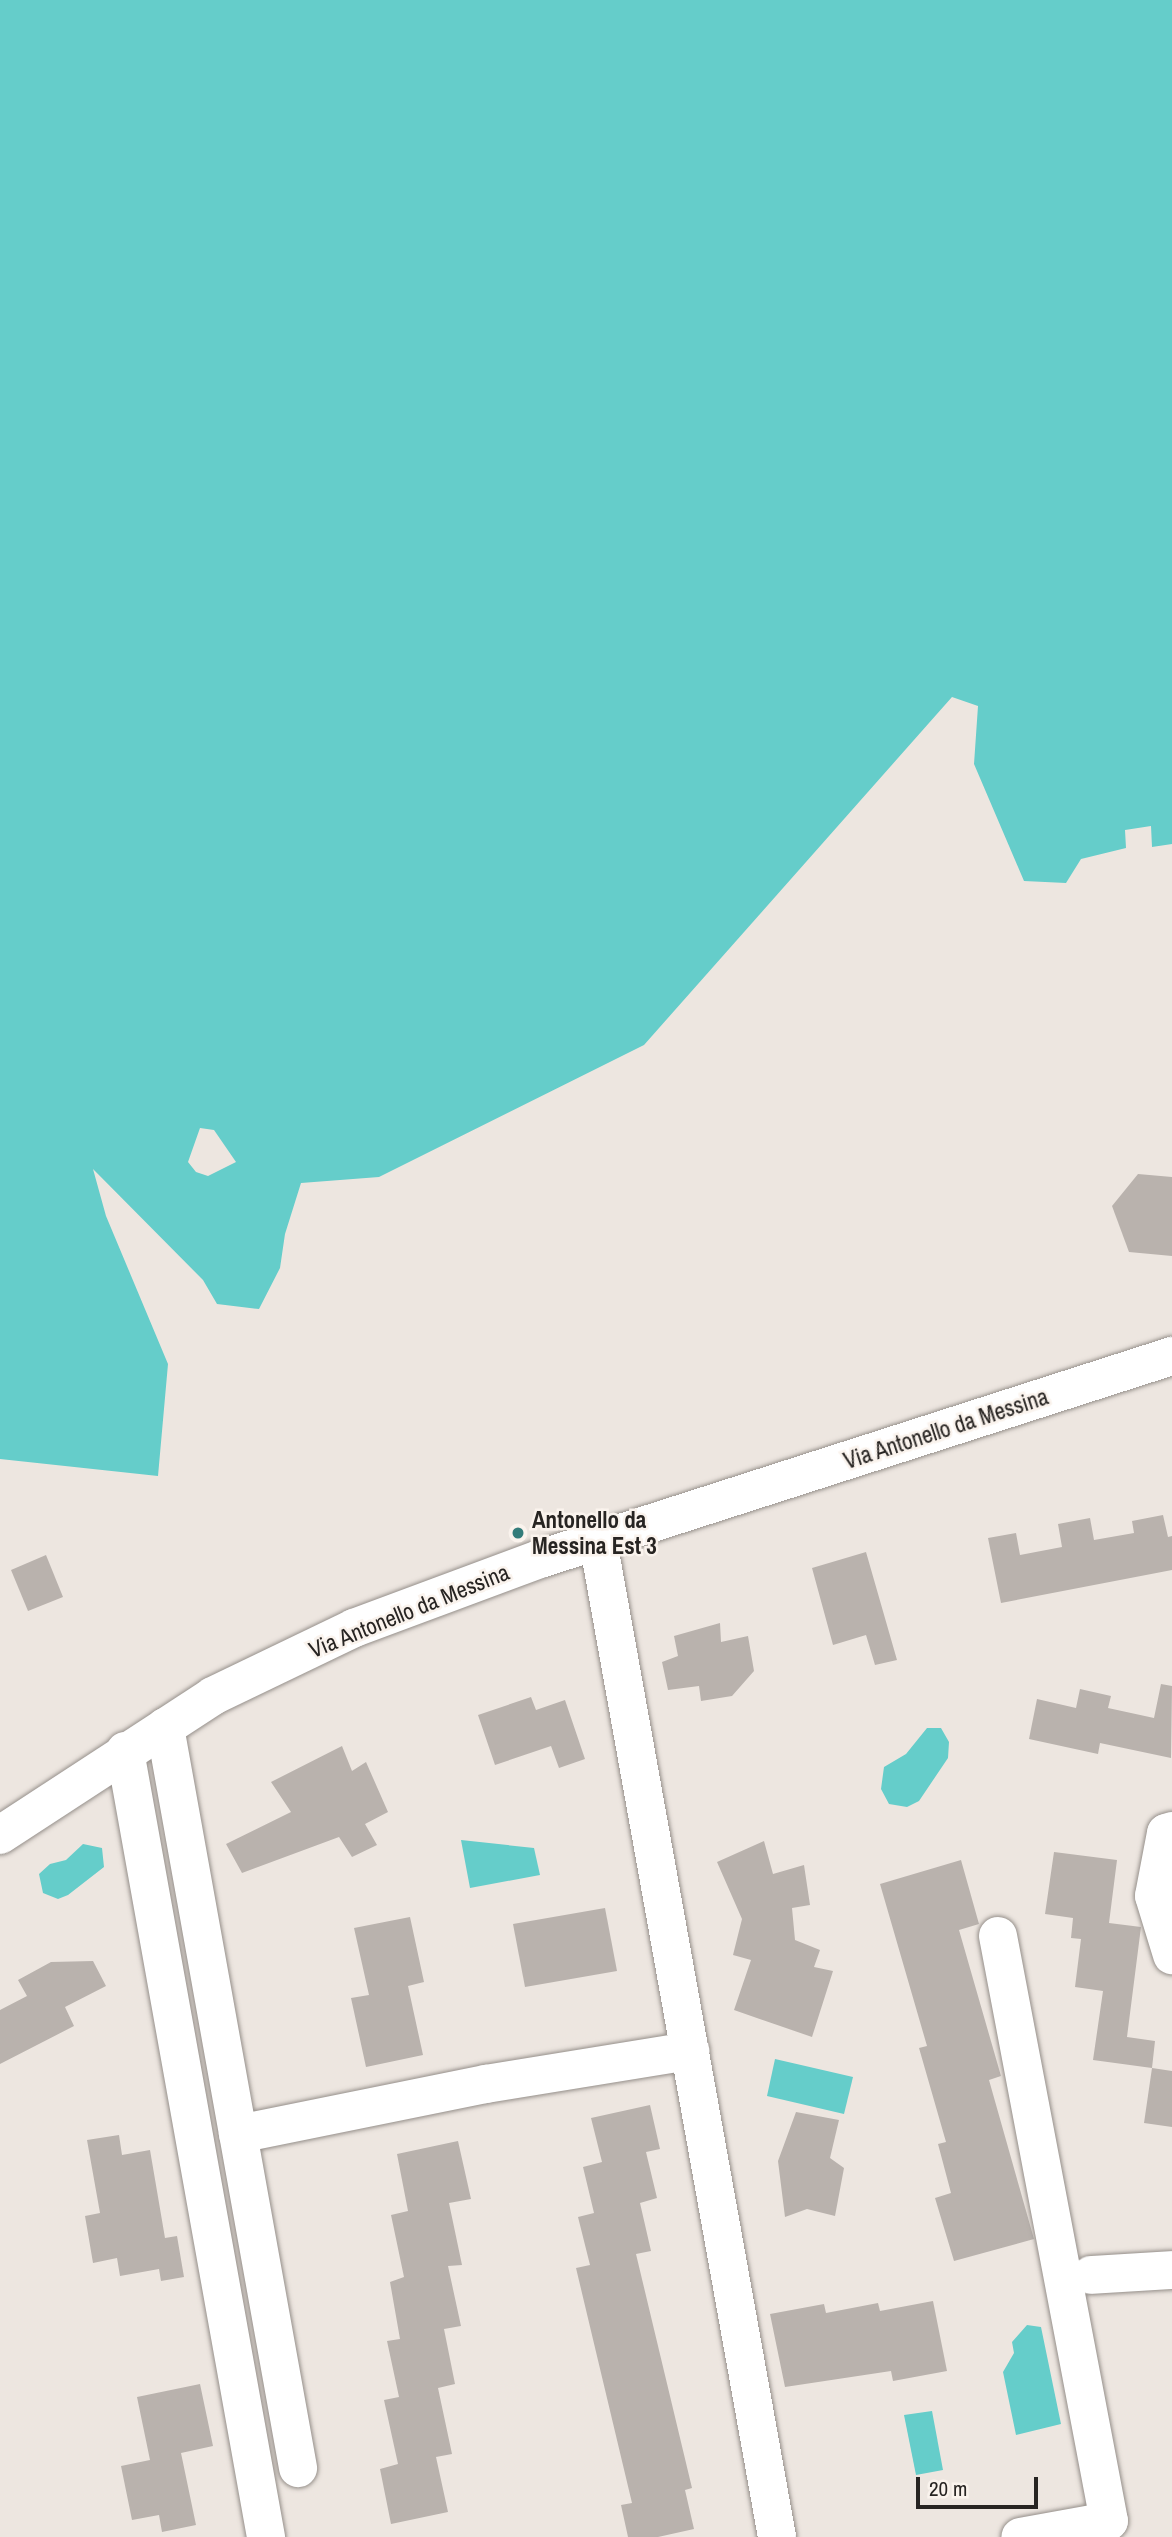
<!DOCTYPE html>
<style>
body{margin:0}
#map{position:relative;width:1172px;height:2537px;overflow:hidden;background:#ede6e0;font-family:"Archivo Narrow",sans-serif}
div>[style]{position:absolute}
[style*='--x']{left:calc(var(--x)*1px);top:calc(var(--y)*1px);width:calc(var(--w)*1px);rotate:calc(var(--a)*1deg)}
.water>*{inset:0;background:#65cdca}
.building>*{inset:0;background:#b9b2ad}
.roads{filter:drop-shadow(0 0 2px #958f8a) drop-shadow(0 0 2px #958f8a)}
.minor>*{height:38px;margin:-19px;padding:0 19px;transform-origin:19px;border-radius:19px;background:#fff}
.major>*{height:38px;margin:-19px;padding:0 19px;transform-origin:19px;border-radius:19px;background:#fff}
.dots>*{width:19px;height:19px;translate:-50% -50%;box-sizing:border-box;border:4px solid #faf3ed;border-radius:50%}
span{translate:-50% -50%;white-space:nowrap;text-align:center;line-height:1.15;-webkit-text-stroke:5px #faf3ed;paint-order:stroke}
.street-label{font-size:23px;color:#272422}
.poi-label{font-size:23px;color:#272422;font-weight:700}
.left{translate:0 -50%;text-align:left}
.scale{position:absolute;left:916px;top:2477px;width:122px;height:32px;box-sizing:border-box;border:4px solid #272422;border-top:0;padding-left:9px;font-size:21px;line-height:24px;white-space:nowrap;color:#272422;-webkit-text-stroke:5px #faf3ed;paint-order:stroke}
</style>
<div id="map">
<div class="water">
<div style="clip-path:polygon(evenodd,0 0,1172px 0,1172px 844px,1152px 847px,1151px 826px,1125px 830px,1126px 848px,1081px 859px,1066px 883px,1024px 881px,974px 764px,978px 706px,952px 697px,644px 1045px,379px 1177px,301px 1183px,285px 1234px,280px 1268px,259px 1309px,217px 1304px,203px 1280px,93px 1169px,106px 1216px,168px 1364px,158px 1476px,0 1459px,0 0,200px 1128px,214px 1130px,236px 1162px,208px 1176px,196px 1172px,188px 1162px,200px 1128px)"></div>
<div style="clip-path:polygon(927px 1728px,941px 1728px,949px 1742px,948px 1758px,919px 1801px,907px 1807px,889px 1804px,881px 1789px,884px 1767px,906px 1754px)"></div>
<div style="clip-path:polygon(461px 1840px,534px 1848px,540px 1875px,470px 1888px)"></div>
<div style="clip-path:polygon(83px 1844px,102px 1848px,104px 1867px,68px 1895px,58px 1899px,43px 1893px,39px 1874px,50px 1864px,66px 1860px)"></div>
<div style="clip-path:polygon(775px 2059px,853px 2077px,844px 2114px,767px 2096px)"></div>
<div style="clip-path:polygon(1027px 2325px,1041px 2327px,1061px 2424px,1016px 2435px,1003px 2372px,1014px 2353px,1012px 2342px)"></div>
<div style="clip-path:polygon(932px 2411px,943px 2470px,916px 2475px,904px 2415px)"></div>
</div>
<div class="building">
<div style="clip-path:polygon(1138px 1174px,1172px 1177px,1172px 1256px,1129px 1252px,1112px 1206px)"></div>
<div style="clip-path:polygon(1163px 1515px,1168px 1537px,1172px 1536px,1172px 1570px,1001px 1603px,988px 1538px,1016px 1533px,1020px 1555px,1062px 1547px,1058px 1524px,1090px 1518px,1094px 1540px,1134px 1533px,1132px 1521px)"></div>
<div style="clip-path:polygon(866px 1552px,897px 1660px,875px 1665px,866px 1635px,833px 1645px,812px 1568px)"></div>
<div style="clip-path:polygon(46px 1555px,63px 1597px,28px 1611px,11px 1570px)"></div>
<div style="clip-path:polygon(720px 1623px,721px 1642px,748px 1636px,754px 1671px,732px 1696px,701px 1701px,699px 1686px,668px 1690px,662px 1662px,678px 1656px,674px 1636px)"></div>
<div style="clip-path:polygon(1161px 1684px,1172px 1686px,1171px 1758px,1100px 1743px,1098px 1754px,1029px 1739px,1037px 1699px,1076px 1708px,1080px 1689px,1111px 1696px,1108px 1708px,1154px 1718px)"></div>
<div style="clip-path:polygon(531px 1697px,536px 1710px,565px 1700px,585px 1759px,559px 1768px,551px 1746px,495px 1765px,478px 1715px)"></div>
<div style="clip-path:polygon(342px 1746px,352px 1771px,366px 1762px,388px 1812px,365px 1824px,377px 1845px,352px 1857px,339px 1837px,242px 1873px,226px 1844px,291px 1812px,271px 1782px)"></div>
<div style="clip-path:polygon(764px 1841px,773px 1874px,804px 1865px,810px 1905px,792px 1908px,795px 1940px,820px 1950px,814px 1967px,833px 1971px,812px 2037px,734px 2010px,751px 1960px,733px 1955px,742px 1919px,717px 1862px)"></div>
<div style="clip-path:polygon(1054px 1852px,1117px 1860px,1109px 1923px,1141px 1927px,1127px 2037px,1155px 2041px,1152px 2068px,1093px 2060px,1103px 1991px,1075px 1987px,1081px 1939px,1071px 1938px,1073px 1918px,1045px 1914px)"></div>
<div style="clip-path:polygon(961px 1860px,979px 1924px,959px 1930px,1001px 2076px,989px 2080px,1034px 2239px,954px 2261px,935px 2198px,951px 2193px,938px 2144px,946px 2142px,919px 2048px,927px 2046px,880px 1884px)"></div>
<div style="clip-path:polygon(605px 1908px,617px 1971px,525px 1987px,513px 1924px)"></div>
<div style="clip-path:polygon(410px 1917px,424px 1982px,408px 1986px,423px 2055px,366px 2067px,351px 1998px,369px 1995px,354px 1928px)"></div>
<div style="clip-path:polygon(93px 1961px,106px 1986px,65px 2007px,74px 2026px,0 2064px,0 2010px,27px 1996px,18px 1980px,51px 1962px)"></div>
<div style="clip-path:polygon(1152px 2068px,1172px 2071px,1172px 2127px,1144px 2123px)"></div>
<div style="clip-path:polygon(650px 2105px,660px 2149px,646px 2152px,657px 2198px,640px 2203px,651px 2251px,636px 2254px,692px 2488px,685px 2490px,694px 2529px,658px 2537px,628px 2537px,621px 2505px,632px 2503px,576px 2268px,590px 2265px,578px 2217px,594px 2213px,583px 2167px,602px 2162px,591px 2118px)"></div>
<div style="clip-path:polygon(796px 2112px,839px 2120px,830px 2158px,844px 2168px,835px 2216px,807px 2209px,785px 2217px,778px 2161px)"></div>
<div style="clip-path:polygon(119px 2135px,122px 2155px,150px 2150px,165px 2238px,177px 2236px,184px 2277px,161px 2281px,159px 2269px,120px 2276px,117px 2258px,93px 2263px,85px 2216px,100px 2213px,87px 2140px)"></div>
<div style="clip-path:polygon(458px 2141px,471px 2199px,449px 2203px,462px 2265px,448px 2266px,461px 2326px,444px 2329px,455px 2384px,438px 2388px,452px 2454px,436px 2457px,448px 2512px,391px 2524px,380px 2469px,398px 2464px,384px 2400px,399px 2397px,387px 2341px,400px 2339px,390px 2282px,404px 2277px,391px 2215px,408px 2211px,397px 2154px)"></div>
<div style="clip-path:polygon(933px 2301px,947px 2371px,893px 2381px,891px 2371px,785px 2387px,770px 2314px,824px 2304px,826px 2313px,878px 2303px,880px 2311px)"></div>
<div style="clip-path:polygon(200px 2384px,213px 2446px,181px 2453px,196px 2525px,162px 2532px,159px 2515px,132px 2520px,121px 2466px,150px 2460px,137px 2397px)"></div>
</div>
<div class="roads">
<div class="minor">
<div style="--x:598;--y:1541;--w:1012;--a:79.81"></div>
<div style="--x:165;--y:1727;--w:753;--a:79.82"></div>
<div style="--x:125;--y:1751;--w:799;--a:79.83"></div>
<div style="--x:1172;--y:1831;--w:6;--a:162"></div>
<div style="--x:1166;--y:1833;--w:64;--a:100.8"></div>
<div style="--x:1154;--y:1896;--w:62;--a:73"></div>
<div style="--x:998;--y:1936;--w:595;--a:79.26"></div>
<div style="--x:1109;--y:2521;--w:90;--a:169.8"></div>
<div style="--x:238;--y:2134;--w:253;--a:-11.4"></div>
<div style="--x:486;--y:2084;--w:207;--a:-9.2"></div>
<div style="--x:1091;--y:2275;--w:81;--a:-3.5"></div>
</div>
<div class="major">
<div style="--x:0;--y:1835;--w:254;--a:-33.1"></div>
<div style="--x:213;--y:1696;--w:157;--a:-25.7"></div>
<div style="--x:354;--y:1628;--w:198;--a:-20.4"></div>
<div style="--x:540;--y:1559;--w:664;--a:-17.81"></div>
</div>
</div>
<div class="dots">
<div style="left:518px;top:1533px;background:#337c7a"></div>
</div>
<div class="street-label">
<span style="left:946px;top:1429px;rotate:-18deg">Via Antonello da Messina</span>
<span style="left:409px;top:1611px;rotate:-22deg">Via Antonello da Messina</span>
</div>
<div class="poi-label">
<span class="left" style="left:532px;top:1533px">Antonello da<br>Messina Est 3</span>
</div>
<div class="scale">20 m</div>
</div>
